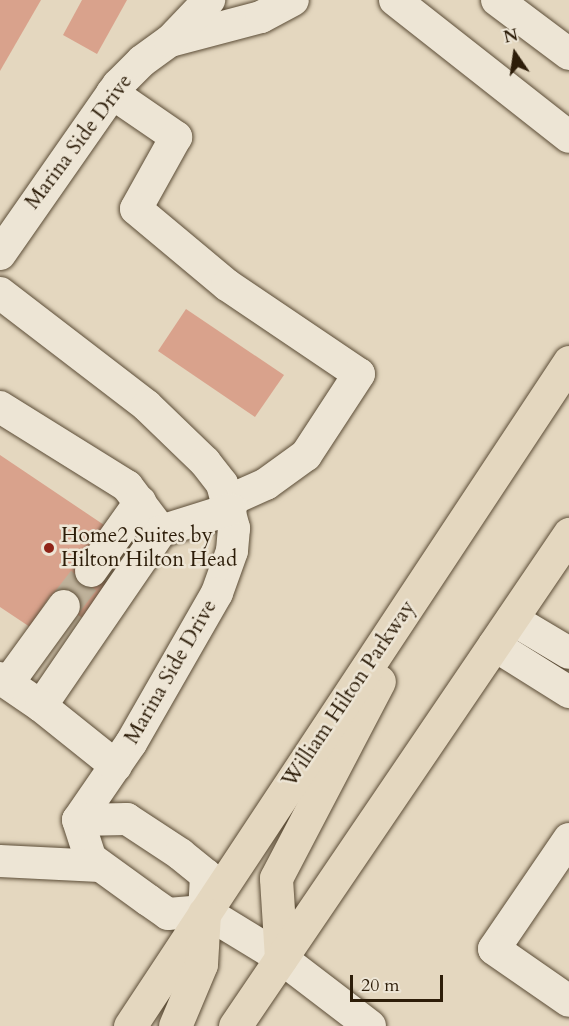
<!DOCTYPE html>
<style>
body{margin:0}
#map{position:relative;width:569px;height:1026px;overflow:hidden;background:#e4d7bf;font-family:Cardo,serif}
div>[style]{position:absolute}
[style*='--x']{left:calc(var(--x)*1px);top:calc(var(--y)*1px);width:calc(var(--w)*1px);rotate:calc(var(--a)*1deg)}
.building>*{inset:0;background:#d9a28c}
.minor-tunnel>*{height:32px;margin-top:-16px;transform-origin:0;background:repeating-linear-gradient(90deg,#bfb29b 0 32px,transparent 0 48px)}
.roads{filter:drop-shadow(0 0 2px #5b4c36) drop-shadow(0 0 2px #5b4c36)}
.minor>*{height:32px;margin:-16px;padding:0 16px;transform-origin:16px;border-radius:16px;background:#ede5d5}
.highway>*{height:33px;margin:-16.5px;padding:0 16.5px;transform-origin:16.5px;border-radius:16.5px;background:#e4d7bf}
.dots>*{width:16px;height:16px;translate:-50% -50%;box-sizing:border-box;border:3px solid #ede5d5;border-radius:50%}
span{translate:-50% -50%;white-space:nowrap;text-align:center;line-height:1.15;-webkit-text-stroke:5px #ede5d5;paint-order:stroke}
.street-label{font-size:21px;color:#2d1d09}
.poi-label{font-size:21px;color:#2d1d09}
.left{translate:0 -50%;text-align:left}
.north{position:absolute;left:485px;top:24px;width:60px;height:60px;-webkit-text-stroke:4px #ede5d5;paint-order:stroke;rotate:347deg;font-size:16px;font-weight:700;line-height:24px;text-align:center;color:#2d1d09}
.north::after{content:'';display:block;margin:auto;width:21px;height:27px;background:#2d1d09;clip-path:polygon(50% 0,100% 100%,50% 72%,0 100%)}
.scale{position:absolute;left:350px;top:975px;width:93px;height:27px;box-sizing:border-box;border:3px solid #2d1d09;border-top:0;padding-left:8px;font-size:18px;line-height:21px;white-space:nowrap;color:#2d1d09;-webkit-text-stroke:4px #ede5d5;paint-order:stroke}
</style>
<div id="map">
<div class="building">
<div style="clip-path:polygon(0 0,41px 0,0 71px)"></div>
<div style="clip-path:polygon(82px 0,127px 0,97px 54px,63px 35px)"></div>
<div style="clip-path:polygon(186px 309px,284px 375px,255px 417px,158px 351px)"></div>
<div style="clip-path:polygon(0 455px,110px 529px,91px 571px,108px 583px,84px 619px,50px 596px,30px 627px,0 607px)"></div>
</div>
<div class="minor-tunnel">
<div style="--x:64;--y:606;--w:44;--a:-52.4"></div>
</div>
<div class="roads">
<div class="minor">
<div style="--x:395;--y:0;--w:221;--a:38.2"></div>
<div style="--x:497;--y:0;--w:90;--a:36.9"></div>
<div style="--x:170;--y:41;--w:94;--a:-14.8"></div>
<div style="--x:261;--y:17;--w:36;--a:-28"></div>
<div style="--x:112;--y:93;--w:78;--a:34.5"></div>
<div style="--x:176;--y:137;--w:82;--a:119.1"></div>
<div style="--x:136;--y:209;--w:119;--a:39.9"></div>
<div style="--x:227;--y:285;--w:159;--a:34"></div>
<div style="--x:359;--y:374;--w:97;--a:123.2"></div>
<div style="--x:306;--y:455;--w:49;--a:144.1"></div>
<div style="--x:266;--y:484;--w:42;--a:155.9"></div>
<div style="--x:0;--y:254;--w:206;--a:-55.1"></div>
<div style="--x:118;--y:85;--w:34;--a:-45"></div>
<div style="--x:142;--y:61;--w:34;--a:-36"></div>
<div style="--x:170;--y:41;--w:57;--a:-46.4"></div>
<div style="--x:0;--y:293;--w:185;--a:37.5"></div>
<div style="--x:147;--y:406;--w:81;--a:44"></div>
<div style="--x:205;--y:462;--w:28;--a:52"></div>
<div style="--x:222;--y:484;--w:46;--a:74.7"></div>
<div style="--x:234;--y:528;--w:23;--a:95"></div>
<div style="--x:232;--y:551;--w:45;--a:109.7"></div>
<div style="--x:217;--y:593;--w:173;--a:119.8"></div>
<div style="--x:131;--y:743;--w:93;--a:124.5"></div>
<div style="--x:0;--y:407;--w:150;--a:31.9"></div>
<div style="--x:127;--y:486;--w:56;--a:52.9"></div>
<div style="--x:91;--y:571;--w:85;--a:-54.6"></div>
<div style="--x:512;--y:619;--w:66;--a:30.8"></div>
<div style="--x:494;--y:645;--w:89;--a:32.1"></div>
<div style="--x:0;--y:678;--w:50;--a:34.3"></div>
<div style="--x:41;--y:706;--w:212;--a:-55.6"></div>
<div style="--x:161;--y:531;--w:73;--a:-17.4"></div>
<div style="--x:8;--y:683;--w:95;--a:-54"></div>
<div style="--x:41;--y:706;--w:96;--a:38.7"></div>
<div style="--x:78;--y:820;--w:40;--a:72"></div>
<div style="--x:90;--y:858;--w:72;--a:35.9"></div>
<div style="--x:148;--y:900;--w:24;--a:35"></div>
<div style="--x:168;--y:914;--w:36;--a:-5"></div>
<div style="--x:204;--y:911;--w:90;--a:31.4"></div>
<div style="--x:281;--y:958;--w:112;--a:37.4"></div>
<div style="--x:78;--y:820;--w:49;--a:-1.2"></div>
<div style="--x:127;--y:819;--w:64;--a:33.4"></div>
<div style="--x:180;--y:854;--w:33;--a:39"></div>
<div style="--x:206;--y:875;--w:36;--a:93"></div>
<div style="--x:569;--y:839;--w:133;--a:124.3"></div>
<div style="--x:494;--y:949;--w:91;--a:34.7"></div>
<div style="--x:0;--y:861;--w:100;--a:2.9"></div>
</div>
<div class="highway">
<div style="--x:281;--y:958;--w:80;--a:-93.6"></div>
<div style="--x:276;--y:878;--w:222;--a:-62.4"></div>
<div style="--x:130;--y:1026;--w:796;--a:-56.53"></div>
<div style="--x:175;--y:1026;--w:67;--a:-67.2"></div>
<div style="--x:201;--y:964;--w:51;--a:-86.6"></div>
<div style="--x:235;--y:1026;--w:595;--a:-55.83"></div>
</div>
</div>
<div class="dots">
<div style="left:49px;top:548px;background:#8f2418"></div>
</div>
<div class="street-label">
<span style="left:79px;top:142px;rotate:-53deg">Marina Side Drive</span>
<span style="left:171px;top:672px;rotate:-60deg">Marina Side Drive</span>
<span style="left:349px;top:694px;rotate:-56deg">William Hilton Parkway</span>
</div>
<div class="poi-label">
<span class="left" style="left:61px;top:548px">Home2 Suites by<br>Hilton Hilton Head</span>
</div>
<div class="north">N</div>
<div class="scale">20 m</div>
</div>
